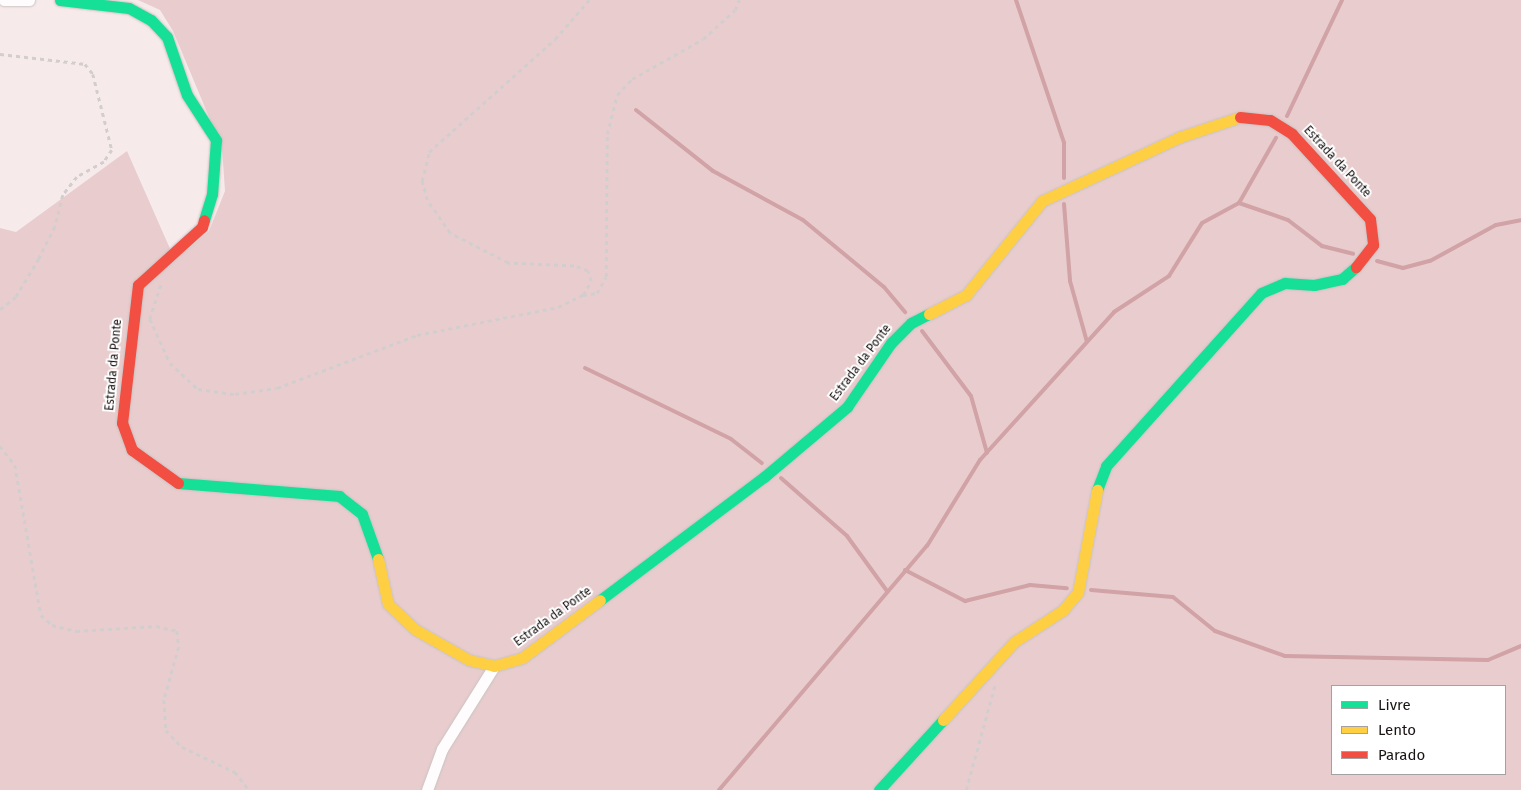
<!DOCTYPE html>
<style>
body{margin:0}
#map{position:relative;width:1521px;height:790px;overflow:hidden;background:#f7eaeb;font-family:"Fira Sans",sans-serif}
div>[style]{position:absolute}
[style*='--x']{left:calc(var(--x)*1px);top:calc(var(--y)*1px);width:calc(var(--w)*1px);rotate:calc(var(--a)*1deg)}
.green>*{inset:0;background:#e9cdce}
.stream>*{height:4px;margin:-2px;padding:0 2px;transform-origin:2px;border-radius:2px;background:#d1a2a6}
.path>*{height:2.5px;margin-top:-1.25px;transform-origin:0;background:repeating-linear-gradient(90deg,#d2cece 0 4px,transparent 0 8px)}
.roads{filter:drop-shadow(0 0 1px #cac1c2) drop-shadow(0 0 1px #cac1c2)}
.street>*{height:11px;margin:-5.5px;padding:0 5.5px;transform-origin:5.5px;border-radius:5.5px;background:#fefcfc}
.fast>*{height:11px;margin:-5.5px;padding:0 5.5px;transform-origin:5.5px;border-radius:5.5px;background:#16e098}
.slow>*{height:11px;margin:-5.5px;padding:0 5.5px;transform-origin:5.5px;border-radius:5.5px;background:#ffcf43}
.jam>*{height:11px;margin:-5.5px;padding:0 5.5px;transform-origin:5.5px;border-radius:5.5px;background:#f24e42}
span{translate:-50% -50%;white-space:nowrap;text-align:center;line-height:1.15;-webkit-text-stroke:4px #fff;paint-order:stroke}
.street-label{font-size:12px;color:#1a1313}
.legend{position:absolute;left:1331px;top:685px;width:175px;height:90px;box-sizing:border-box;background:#fff;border:1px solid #a3a1a1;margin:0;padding:6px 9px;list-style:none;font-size:15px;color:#1a1313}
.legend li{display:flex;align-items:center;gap:10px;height:25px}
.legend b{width:25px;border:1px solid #a3a1a1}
</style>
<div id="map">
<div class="green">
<div style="clip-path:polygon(evenodd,138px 0,1521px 0,1521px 790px,0 790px,0 228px,16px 232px,127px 151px,175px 260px,209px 231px,225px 191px,222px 148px,173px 31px,160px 10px,138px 0,1332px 686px,1505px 686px,1505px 774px,1332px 774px,1332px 686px)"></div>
</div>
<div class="stream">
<div style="--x:1016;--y:0;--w:151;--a:71.4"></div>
<div style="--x:1064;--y:143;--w:35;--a:90"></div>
<div style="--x:636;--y:110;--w:98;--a:38.4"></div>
<div style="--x:713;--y:171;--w:102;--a:28.6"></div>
<div style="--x:803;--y:220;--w:105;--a:39.6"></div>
<div style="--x:884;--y:287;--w:33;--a:50"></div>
<div style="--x:1287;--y:116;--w:128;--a:-64.6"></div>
<div style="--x:1239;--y:203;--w:75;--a:-60.4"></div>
<div style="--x:1064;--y:204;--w:77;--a:85.5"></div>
<div style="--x:1070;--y:281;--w:63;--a:74.4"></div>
<div style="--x:1377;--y:261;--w:27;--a:15"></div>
<div style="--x:1403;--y:268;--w:28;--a:-15"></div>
<div style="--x:1430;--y:261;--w:75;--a:-28.6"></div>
<div style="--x:1496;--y:225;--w:25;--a:-11"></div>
<div style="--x:922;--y:331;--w:81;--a:53"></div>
<div style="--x:971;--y:396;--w:59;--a:74.3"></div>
<div style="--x:585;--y:368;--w:162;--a:25.9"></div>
<div style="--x:731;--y:439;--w:39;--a:38"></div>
<div style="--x:781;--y:478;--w:88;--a:41.3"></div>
<div style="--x:847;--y:536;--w:68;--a:54"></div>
<div style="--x:905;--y:570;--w:68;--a:27.3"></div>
<div style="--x:965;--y:601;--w:67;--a:-13.8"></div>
<div style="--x:1030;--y:585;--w:37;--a:5"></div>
<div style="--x:1091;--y:590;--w:82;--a:4.9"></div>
<div style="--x:1173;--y:597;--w:54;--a:39"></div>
<div style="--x:1215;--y:631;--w:74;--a:19.7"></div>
<div style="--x:1285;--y:656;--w:203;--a:1.1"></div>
<div style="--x:1488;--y:660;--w:36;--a:-23"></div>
<div style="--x:719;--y:790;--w:321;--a:-49.6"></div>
<div style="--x:927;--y:546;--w:101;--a:-58.4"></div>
<div style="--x:980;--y:460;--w:200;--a:-47.8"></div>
<div style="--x:1114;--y:312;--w:66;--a:-33.2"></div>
<div style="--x:1169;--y:276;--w:62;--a:-58.1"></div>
<div style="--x:1202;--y:223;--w:42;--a:-28.4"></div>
<div style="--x:1239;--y:203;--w:52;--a:19.1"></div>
<div style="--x:1288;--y:220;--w:43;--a:37.4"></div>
<div style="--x:1322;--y:246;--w:32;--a:14"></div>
</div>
<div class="path">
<div style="--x:0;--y:54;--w:86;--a:6.7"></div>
<div style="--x:85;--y:64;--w:13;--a:51"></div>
<div style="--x:93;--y:74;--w:78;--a:76"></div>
<div style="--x:112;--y:150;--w:14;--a:124"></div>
<div style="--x:104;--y:162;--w:31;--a:151"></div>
<div style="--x:77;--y:177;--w:23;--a:128"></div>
<div style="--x:63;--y:195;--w:33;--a:104"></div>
<div style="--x:55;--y:227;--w:36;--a:117"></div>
<div style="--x:39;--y:259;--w:44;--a:121.2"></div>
<div style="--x:16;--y:297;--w:21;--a:141"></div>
<div style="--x:161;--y:285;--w:36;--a:108"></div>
<div style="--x:150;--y:319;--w:48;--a:65.6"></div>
<div style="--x:170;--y:363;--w:38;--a:43"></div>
<div style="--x:198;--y:389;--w:37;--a:8"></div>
<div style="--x:235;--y:394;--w:42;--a:-8.1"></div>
<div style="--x:277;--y:388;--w:150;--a:-20.7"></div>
<div style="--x:417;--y:335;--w:144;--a:-11.2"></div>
<div style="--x:558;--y:307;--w:28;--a:-26"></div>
<div style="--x:583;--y:295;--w:16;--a:-60"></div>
<div style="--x:591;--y:281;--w:10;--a:-107"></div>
<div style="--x:588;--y:271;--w:15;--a:-160"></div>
<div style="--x:574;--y:266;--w:66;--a:-177.4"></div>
<div style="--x:508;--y:263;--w:65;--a:-152.7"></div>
<div style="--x:450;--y:233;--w:40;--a:-124.9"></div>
<div style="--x:427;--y:200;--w:20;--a:-105"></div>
<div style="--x:422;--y:181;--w:30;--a:-76"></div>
<div style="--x:429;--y:152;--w:169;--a:-41.9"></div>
<div style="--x:555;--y:39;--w:52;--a:-48.9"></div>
<div style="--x:583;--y:295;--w:14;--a:-8"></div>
<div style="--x:597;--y:293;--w:18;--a:-61"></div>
<div style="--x:606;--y:277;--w:143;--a:-89.6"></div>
<div style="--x:607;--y:134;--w:40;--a:-75.6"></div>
<div style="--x:617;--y:95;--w:22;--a:-47"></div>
<div style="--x:632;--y:79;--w:81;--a:-29.4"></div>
<div style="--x:703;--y:39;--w:43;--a:-42.2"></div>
<div style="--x:735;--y:10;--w:11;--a:-68"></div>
<div style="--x:0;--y:446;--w:24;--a:52"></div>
<div style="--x:15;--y:465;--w:152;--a:80.2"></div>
<div style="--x:41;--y:615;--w:15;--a:42"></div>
<div style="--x:52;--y:625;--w:25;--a:14"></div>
<div style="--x:76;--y:631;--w:80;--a:-3.6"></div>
<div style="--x:156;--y:626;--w:22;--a:13"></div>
<div style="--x:177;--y:631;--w:16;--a:83"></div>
<div style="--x:179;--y:647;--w:55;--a:105.8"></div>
<div style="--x:164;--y:700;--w:30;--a:86"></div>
<div style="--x:166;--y:730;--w:23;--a:47"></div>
<div style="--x:182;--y:747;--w:59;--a:25.3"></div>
<div style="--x:235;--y:772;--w:23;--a:52"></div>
<div style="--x:966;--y:790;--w:109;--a:-74.6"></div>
</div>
<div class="roads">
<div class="street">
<div style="--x:4;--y:0;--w:25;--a:0"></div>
<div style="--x:427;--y:790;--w:44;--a:-69.9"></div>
<div style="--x:442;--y:749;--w:98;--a:-57.9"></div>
</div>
<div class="fast">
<div style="--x:60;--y:0;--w:69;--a:6.6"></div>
<div style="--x:129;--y:8;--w:25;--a:29"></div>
<div style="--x:151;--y:20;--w:23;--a:47"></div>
<div style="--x:167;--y:37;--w:61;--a:71"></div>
<div style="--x:187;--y:95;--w:54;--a:57.2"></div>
<div style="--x:216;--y:140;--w:54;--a:94.2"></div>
<div style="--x:212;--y:194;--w:27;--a:107"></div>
<div style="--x:178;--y:483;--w:162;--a:4.6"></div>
<div style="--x:339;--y:496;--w:29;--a:38"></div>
<div style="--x:362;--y:514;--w:48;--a:70.4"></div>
<div style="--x:1097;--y:490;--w:26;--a:-69"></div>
<div style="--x:1106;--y:466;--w:232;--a:-48.1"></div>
<div style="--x:1261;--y:293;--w:26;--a:-23"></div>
<div style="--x:1285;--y:283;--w:29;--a:4"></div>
<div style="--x:1314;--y:285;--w:29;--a:-12"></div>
<div style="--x:1342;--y:279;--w:18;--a:-41"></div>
<div style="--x:600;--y:600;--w:205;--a:-36.9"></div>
<div style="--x:764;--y:477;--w:109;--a:-40.1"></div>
<div style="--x:847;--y:407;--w:78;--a:-55.5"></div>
<div style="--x:891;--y:343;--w:28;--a:-45"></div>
<div style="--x:911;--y:323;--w:20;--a:-27"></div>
<div style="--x:879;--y:790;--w:95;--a:-47.6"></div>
</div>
<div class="slow">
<div style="--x:929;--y:314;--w:42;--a:-27.2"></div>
<div style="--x:966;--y:295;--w:121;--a:-51"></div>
<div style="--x:1042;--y:201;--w:152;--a:-24.9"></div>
<div style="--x:1180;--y:137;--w:63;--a:-18.4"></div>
<div style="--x:378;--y:559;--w:46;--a:77.5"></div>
<div style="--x:388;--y:604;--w:38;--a:43"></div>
<div style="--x:416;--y:630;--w:61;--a:29.5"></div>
<div style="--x:469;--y:660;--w:26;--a:13"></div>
<div style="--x:494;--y:666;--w:29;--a:-16"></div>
<div style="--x:522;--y:658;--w:97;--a:-36.6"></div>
<div style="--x:943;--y:720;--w:105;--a:-47.7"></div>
<div style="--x:1014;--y:642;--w:59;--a:-33.1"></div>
<div style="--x:1063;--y:610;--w:23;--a:-50"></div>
<div style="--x:1078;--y:592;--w:104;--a:-79.4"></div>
</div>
<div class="jam">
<div style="--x:1240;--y:117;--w:30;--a:6"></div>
<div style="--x:1270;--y:120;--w:26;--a:32"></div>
<div style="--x:1292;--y:134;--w:115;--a:47.5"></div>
<div style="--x:1370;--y:219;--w:26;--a:83"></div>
<div style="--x:1373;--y:245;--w:28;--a:128"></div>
<div style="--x:178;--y:483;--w:57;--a:-144.3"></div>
<div style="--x:132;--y:450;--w:29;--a:-110"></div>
<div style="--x:122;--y:423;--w:139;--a:-83.4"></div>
<div style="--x:138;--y:285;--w:86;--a:-42.2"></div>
<div style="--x:202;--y:227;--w:7;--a:-74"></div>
</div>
</div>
<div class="street-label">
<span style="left:1337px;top:162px;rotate:47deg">Estrada da Ponte</span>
<span style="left:861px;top:363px;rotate:-53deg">Estrada da Ponte</span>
<span style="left:114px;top:365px;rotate:-85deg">Estrada da Ponte</span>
<span style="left:553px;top:617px;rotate:-36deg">Estrada da Ponte</span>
</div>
<ul class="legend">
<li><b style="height:6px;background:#16e098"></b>Livre</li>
<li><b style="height:6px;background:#ffcf43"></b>Lento</li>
<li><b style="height:6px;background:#f24e42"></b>Parado</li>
</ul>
</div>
